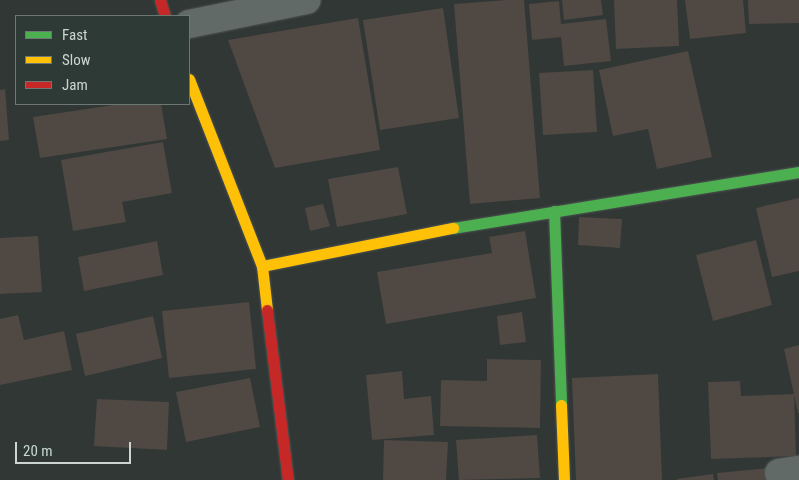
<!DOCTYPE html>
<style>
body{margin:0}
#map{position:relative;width:799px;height:480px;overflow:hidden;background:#303735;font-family:"Roboto Condensed",sans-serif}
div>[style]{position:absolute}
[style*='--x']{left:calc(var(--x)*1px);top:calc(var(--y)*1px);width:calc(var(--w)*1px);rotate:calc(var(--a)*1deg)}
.building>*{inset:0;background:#4f4843}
.roads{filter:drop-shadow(0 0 1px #4d5350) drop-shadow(0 0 1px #4d5350)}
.street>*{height:28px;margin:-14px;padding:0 14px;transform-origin:14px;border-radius:14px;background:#616a67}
.fast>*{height:11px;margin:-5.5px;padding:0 5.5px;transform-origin:5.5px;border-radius:5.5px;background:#4caf50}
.slow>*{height:11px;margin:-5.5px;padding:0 5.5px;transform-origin:5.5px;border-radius:5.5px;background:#ffc107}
.jam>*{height:11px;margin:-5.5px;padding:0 5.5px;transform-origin:5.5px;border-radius:5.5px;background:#c62828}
span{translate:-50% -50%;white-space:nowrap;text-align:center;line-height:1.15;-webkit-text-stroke:4.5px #2d3a36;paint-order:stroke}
.legend{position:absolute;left:15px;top:15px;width:175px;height:90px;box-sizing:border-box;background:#2d3a36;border:1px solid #6d7874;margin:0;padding:6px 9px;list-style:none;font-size:15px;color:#cdd5d2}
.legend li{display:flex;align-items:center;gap:10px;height:25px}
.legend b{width:25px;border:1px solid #6d7874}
.scale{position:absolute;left:15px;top:442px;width:116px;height:22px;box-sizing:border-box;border:2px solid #cdd5d2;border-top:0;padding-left:6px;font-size:15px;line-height:18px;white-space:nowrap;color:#cdd5d2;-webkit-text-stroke:4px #2d3a36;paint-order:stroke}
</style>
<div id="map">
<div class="building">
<div style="clip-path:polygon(507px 0,524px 0,540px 198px,470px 204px,454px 4px)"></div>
<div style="clip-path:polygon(562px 0,601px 0,603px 15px,564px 20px)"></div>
<div style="clip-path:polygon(614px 0,677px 0,679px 46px,616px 49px)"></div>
<div style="clip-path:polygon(685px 0,743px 0,746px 33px,690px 39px)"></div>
<div style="clip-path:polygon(748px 0,799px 0,799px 23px,749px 24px)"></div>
<div style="clip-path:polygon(559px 1px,561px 24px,606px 19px,611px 61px,564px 66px,561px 37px,532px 40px,529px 4px)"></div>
<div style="clip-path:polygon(443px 8px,459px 118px,380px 130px,363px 20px)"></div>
<div style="clip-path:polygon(358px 18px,380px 150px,275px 168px,228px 40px)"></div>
<div style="clip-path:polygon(688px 51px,712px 157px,657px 169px,648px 129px,613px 136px,599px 70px)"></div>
<div style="clip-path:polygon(593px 70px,597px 132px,543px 135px,539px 73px)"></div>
<div style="clip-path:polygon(5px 89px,9px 140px,0 141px,0 90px)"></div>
<div style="clip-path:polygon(120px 104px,161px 104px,167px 139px,40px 158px,33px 117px)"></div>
<div style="clip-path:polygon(163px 142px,172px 193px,122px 202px,126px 222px,73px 231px,61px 160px)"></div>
<div style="clip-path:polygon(398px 167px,407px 214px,337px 227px,328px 179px)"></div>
<div style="clip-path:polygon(799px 198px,799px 271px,772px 277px,756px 208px)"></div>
<div style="clip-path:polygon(323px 204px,330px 226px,310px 231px,305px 208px)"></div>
<div style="clip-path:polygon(579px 217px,622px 219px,620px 248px,578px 245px)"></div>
<div style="clip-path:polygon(525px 231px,536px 298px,386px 324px,377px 272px,492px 253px,489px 237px)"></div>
<div style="clip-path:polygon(38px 236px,42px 292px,0 294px,0 238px)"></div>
<div style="clip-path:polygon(756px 240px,772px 305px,713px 321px,696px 255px)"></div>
<div style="clip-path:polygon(157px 241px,163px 275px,84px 291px,78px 257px)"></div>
<div style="clip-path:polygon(249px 302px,256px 369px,169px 378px,162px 311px)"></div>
<div style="clip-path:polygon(522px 312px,526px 342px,500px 345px,497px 316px)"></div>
<div style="clip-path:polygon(18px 315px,24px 340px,64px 331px,72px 370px,0 385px,0 319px)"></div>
<div style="clip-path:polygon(153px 316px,162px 358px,85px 376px,76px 334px)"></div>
<div style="clip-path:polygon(799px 345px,799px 413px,798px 413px,784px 349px)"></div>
<div style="clip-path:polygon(487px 359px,541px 360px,540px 428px,440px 426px,441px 380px,487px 381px)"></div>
<div style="clip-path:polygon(402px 371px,404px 399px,431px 396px,434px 435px,372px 440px,366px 375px)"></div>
<div style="clip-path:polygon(658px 374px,662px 480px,576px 480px,572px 378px)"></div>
<div style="clip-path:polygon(250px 378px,260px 427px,186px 442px,176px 392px)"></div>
<div style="clip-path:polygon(740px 381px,741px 396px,794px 394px,796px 456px,711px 459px,708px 382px)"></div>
<div style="clip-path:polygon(97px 399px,169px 402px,167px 450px,94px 446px)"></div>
<div style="clip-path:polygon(537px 435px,540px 478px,459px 480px,456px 440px)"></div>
<div style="clip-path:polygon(384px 440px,448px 442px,446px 480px,383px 480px)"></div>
<div style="clip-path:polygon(768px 468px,769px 480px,718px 480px,717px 473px)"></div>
<div style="clip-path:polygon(713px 474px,714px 480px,677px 480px,677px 479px)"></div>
</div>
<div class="roads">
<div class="street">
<div style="--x:189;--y:24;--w:120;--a:-11.5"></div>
<div style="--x:779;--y:473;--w:20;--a:-9"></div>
</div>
<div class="fast">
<div style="--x:554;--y:211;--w:194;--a:87.9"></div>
<div style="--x:453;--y:228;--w:351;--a:-9.2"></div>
</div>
<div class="slow">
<div style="--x:189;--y:79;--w:201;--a:68.7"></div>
<div style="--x:262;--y:266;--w:44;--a:83.5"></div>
<div style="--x:262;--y:266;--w:195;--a:-11.3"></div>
<div style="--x:561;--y:405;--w:75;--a:87.7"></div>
</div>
<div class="jam">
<div style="--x:160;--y:0;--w:17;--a:73"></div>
<div style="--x:267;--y:310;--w:171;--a:83"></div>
</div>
</div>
<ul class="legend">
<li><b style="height:6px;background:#4caf50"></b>Fast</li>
<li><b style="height:6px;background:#ffc107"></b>Slow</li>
<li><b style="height:6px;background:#c62828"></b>Jam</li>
</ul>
<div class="scale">20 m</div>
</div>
